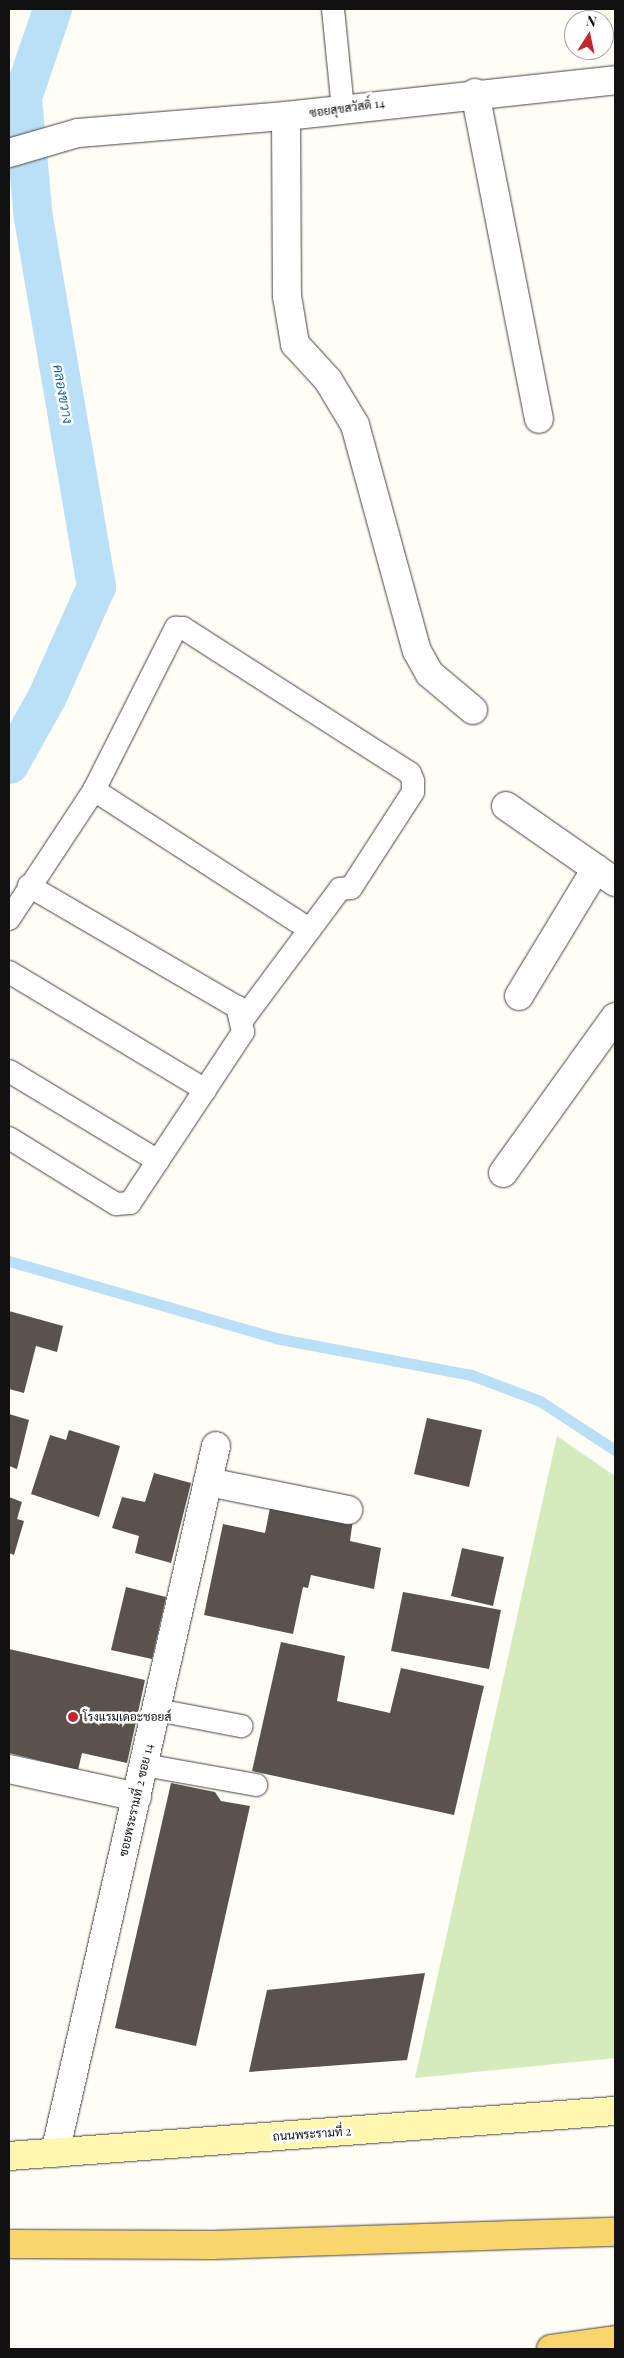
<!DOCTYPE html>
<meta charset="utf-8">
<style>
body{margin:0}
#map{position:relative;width:624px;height:2358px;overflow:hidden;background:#fffdf5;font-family:"Playfair Display",Sarabun,serif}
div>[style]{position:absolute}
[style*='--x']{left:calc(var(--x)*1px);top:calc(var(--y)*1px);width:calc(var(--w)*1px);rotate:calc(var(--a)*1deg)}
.green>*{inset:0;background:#d5ebbd}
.stream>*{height:11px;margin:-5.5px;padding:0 5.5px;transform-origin:5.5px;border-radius:5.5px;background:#b9e0f7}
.canal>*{height:39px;margin:-19.5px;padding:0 19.5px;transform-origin:19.5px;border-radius:19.5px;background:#b9e0f7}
.building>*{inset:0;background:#5a524d}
.roads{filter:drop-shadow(0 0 1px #444) drop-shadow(0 0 1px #444)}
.lane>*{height:22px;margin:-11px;padding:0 11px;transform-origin:11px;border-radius:11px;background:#fff}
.street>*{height:28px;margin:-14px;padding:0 14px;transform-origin:14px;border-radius:14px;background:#fff}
.secondary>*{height:28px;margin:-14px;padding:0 14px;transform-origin:14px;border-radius:14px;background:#fff6b0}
.primary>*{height:28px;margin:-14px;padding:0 14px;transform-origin:14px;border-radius:14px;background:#f9d66b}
.dots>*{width:14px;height:14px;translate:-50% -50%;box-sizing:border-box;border:2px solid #fff;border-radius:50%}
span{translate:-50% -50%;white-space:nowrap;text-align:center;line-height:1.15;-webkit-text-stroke:5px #fff;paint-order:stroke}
.street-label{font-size:12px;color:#111}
.poi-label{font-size:12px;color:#111}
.left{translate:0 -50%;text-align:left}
.water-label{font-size:14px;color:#1768a6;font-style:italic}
.frame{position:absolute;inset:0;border:10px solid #111;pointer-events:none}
.north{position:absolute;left:564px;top:10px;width:50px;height:50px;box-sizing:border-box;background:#fff;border:1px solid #a0a0a0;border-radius:50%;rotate:10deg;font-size:14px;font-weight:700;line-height:20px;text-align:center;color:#111}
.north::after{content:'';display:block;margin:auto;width:18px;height:22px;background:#c4262e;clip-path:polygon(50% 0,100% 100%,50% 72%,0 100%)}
</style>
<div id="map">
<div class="green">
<div style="clip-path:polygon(557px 1436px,615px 1476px,615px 2058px,415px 2078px)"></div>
</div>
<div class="stream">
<div style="--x:9;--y:1261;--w:277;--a:16.1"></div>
<div style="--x:275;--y:1338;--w:199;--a:10.7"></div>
<div style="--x:471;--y:1375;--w:74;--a:20.6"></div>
<div style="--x:540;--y:1401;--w:90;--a:33.2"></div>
</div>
<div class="canal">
<div style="--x:9;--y:764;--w:78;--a:-60.8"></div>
<div style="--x:47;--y:696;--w:120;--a:-66"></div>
<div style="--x:96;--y:586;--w:372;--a:-99.7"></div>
<div style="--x:33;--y:219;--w:122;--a:-95.2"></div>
<div style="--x:22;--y:97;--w:93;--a:-71.2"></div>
</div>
<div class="building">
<div style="clip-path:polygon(9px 1311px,63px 1326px,57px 1352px,36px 1346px,24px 1393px,9px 1389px)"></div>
<div style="clip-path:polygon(9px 1414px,29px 1420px,17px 1469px,9px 1466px)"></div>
<div style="clip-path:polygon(427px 1418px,482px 1430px,469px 1487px,414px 1474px)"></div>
<div style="clip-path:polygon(69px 1430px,120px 1446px,99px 1517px,31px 1494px,50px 1435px,66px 1440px)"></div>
<div style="clip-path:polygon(154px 1473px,191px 1483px,171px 1563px,135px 1553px,139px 1536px,112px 1528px,122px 1497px,145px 1502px)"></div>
<div style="clip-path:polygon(9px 1497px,22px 1502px,17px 1519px,24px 1521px,14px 1555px,9px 1553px)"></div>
<div style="clip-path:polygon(271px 1503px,353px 1519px,350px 1541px,381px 1548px,374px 1589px,311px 1575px,308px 1588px,303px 1587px,293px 1634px,204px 1615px,223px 1524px,265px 1533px)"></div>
<div style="clip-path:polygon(462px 1548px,504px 1557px,493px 1606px,451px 1596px)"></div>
<div style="clip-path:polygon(126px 1587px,166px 1597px,152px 1659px,111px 1650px)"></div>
<div style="clip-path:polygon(403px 1592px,501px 1610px,489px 1669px,391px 1651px)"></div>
<div style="clip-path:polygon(281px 1642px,345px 1656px,337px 1701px,390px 1713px,401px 1668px,484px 1686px,454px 1815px,252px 1771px)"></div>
<div style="clip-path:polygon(9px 1649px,145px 1680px,127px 1763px,82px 1753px,78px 1770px,9px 1753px)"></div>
<div style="clip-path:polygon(171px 1783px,215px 1792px,221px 1801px,250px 1806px,196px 2046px,115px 2028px)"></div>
<div style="clip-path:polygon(425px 1973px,407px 2060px,249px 2072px,267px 1990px)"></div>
</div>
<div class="roads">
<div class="lane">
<div style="--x:333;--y:9;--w:100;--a:84.3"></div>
<div style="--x:94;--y:790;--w:257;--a:32.9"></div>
<div style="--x:9;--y:919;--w:154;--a:-56.6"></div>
<div style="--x:94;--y:790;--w:182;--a:-63.2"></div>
<div style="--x:176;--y:628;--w:7;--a:0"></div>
<div style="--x:183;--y:628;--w:269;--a:32.6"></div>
<div style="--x:410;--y:773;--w:9;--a:69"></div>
<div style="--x:413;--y:781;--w:11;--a:90"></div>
<div style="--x:413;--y:792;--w:114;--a:122.9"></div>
<div style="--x:351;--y:888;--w:11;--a:175"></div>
<div style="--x:340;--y:889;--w:162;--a:126.7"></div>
<div style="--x:9;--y:972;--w:229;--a:31"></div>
<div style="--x:9;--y:1071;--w:174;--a:31.1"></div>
<div style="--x:9;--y:1138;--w:126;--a:31.7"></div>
<div style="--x:116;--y:1204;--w:14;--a:-4"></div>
<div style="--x:130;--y:1203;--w:205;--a:-56.5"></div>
<div style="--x:243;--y:1032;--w:26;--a:-103"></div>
<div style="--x:237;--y:1007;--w:241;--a:-149.8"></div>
<div style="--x:157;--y:1710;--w:86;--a:10.8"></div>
<div style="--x:144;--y:1765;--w:114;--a:10.1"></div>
</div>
<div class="street">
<div style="--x:475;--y:93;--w:332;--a:78.9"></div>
<div style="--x:286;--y:116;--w:180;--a:89.7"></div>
<div style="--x:287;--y:296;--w:49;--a:80.5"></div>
<div style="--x:295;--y:344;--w:49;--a:47.5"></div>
<div style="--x:328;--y:380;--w:52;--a:59"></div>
<div style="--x:355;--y:425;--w:234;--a:74.7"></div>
<div style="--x:417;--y:651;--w:26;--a:61"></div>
<div style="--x:430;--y:674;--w:56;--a:39.9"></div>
<div style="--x:9;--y:153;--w:72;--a:-16.2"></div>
<div style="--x:78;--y:133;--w:209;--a:-4.7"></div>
<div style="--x:286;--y:116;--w:331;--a:-6.2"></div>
<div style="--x:506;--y:806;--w:133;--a:34.9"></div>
<div style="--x:519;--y:996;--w:149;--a:-58.8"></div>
<div style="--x:503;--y:1173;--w:192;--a:-54.3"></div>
<div style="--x:208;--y:1482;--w:143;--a:11.3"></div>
<div style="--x:9;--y:1769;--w:131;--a:12.3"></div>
<div style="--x:55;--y:2153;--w:725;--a:-77.17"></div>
</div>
<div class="secondary">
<div style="--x:9;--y:2156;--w:608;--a:-4.25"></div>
</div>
<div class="primary">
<div style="--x:9;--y:2244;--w:204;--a:0.3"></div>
<div style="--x:213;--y:2245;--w:402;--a:-1.9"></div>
<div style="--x:551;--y:2349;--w:65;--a:-8"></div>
</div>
</div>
<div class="dots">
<div style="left:73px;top:1717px;background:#c4262e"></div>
</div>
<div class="street-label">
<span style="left:347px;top:108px;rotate:-8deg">ซอยสุขสวัสดิ์ 14</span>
<span style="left:136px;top:1800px;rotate:-77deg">ซอยพระรามที่ 2 ซอย 14</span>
<span style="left:312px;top:2134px;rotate:-4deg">ถนนพระรามที่ 2</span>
</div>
<div class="poi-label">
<span class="left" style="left:83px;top:1717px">โรงแรมเดอะชอยส์</span>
</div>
<div class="water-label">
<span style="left:63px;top:394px;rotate:80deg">คลองขวาง</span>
</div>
<div class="frame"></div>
<div class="north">N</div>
</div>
